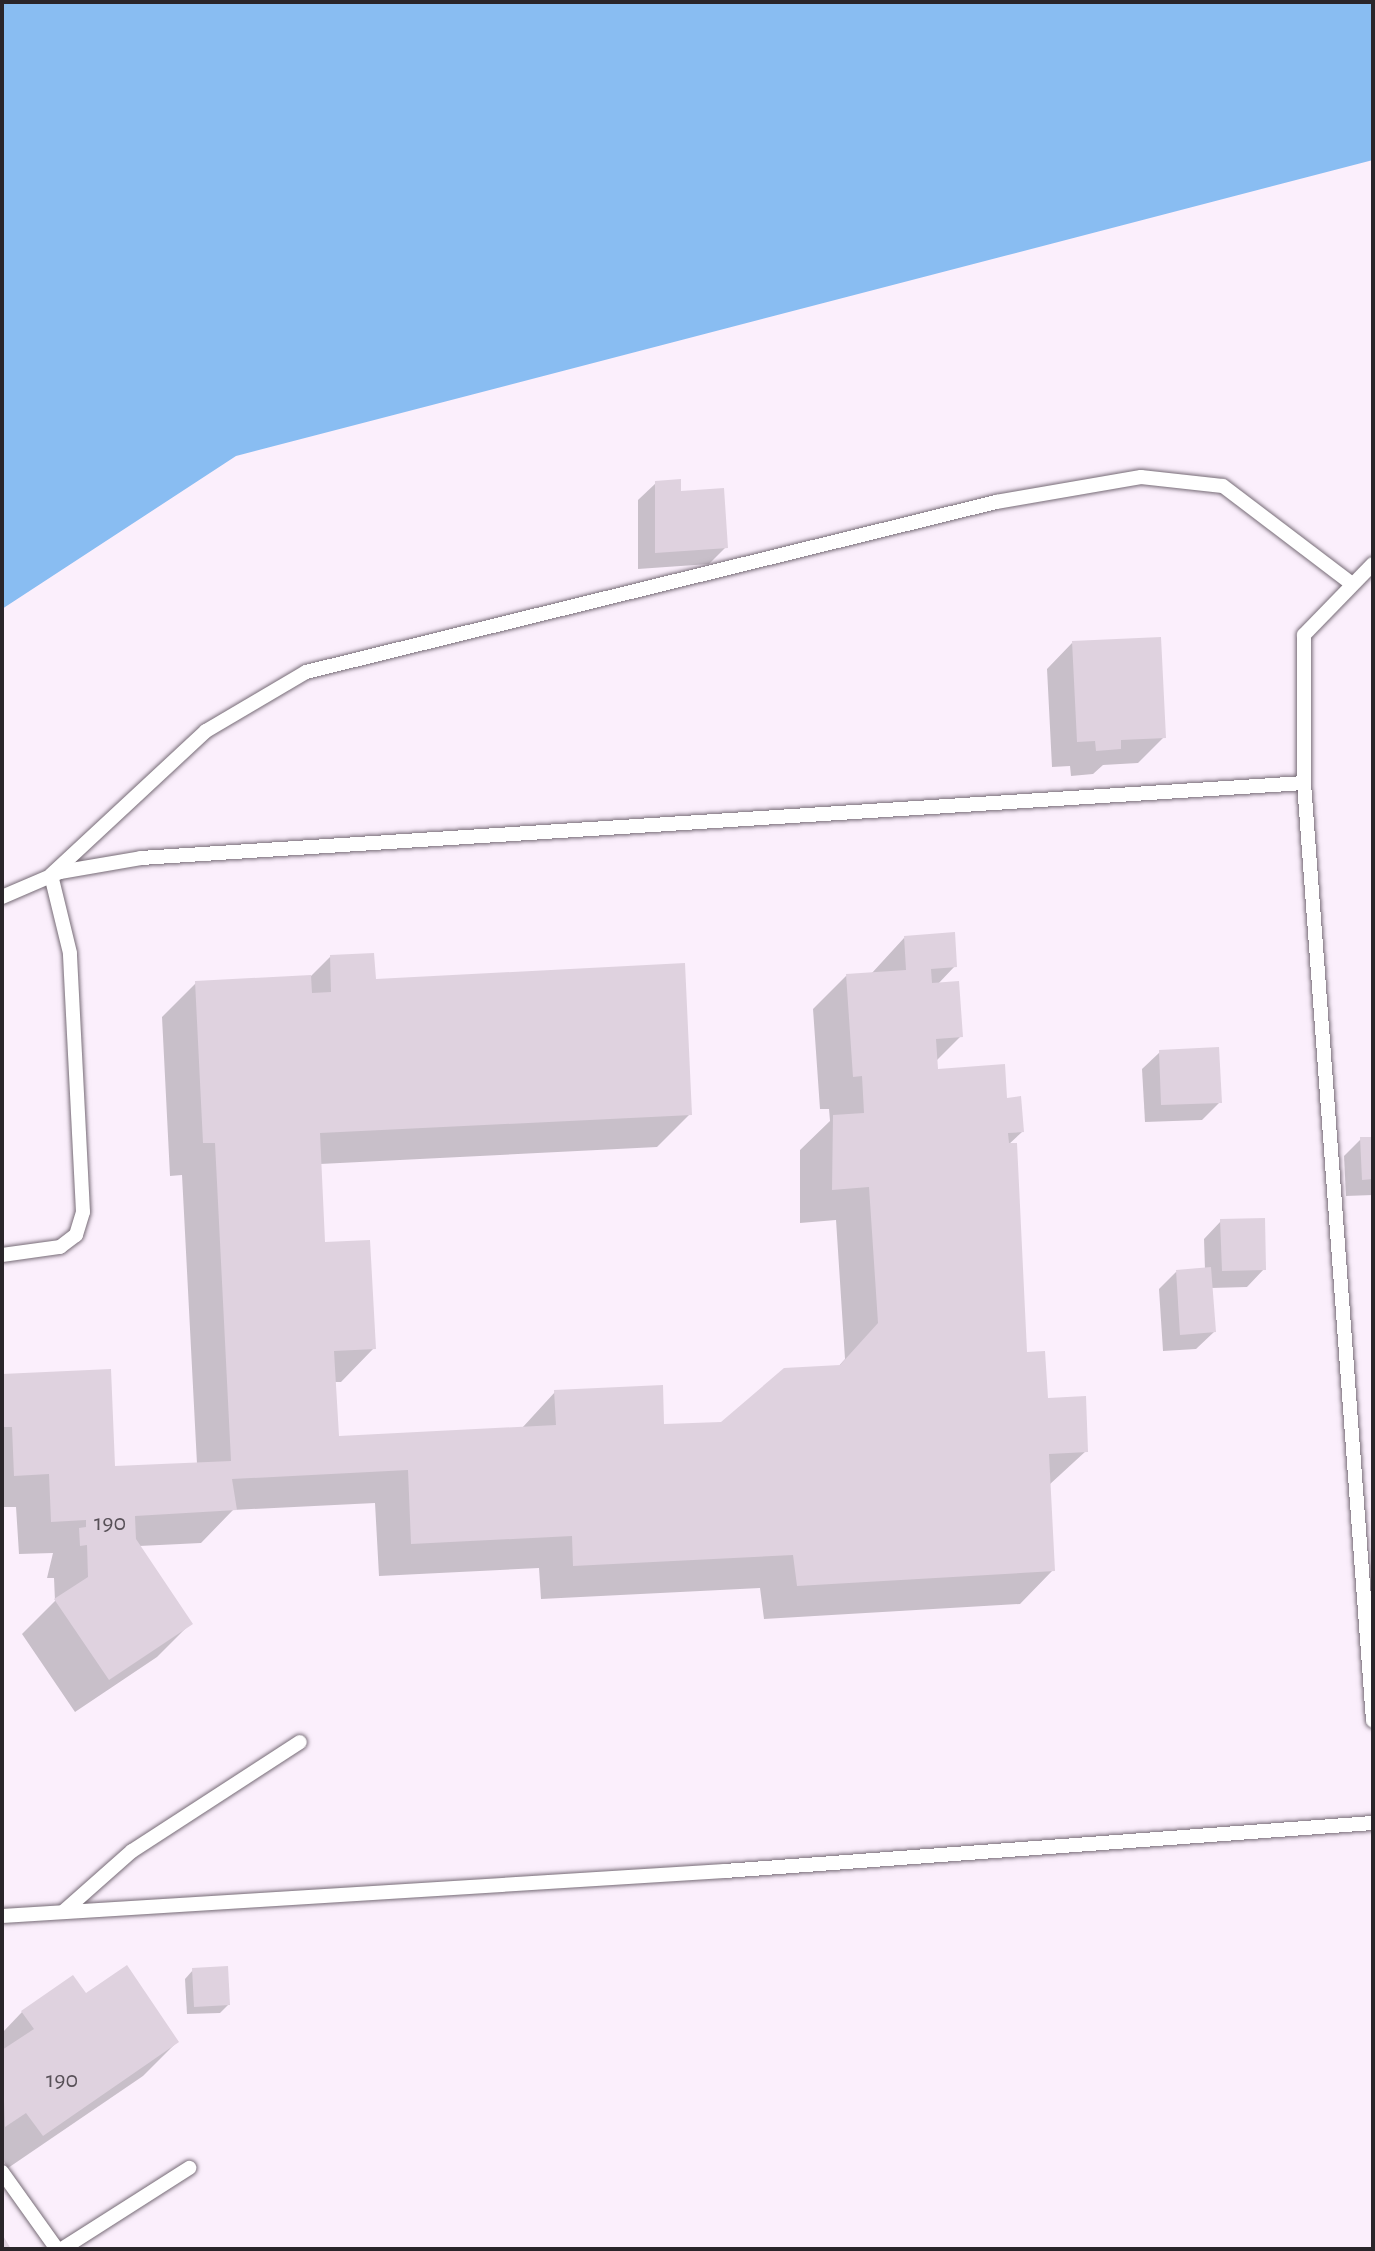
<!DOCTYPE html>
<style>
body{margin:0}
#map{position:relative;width:1375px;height:2251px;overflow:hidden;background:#fbeffc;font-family:"Alegreya Sans",sans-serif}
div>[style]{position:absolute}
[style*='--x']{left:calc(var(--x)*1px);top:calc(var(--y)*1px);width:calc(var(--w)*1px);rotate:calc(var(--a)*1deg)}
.water>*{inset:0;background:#89bdf2}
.shadow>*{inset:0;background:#0003}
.building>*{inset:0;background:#dfd2df}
.roads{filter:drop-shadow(0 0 2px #766b76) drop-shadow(0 0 2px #766b76)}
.lane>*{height:14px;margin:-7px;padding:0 7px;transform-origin:7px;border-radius:7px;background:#fff}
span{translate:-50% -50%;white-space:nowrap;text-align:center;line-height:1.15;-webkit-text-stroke:8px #fbeffc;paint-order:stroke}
.number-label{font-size:24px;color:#575057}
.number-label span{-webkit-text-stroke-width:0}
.frame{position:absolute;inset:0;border:4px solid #2a252a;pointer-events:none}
</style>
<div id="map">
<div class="water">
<div style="clip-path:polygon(2px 2px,1373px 2px,1373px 160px,236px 456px,2px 609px)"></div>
</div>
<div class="shadow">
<div style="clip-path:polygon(656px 483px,679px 493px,726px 547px,709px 564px,638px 569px,638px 500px)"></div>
<div style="clip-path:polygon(1072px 643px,1164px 737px,1138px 763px,1103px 765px,1093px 774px,1071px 776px,1070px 766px,1052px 767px,1047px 669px)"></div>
<div style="clip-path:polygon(904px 938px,955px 966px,937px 985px,961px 1036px,936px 1061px,936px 1071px,1005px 1100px,1022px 1132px,1008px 1145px,1025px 1354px,1046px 1400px,1086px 1451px,1049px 1485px,1053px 1570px,1020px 1604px,764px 1619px,760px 1588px,541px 1599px,539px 1568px,379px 1576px,375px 1503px,233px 1510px,201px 1543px,139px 1546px,190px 1624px,157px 1657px,75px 1712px,22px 1634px,55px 1601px,54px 1578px,47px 1578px,53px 1553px,19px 1554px,16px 1507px,2px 1507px,2px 1376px,113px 1468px,197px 1464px,182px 1175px,170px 1176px,162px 1017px,196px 983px,310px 977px,330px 957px,374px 981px,690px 1114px,657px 1147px,320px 1164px,323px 1244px,374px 1348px,341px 1382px,334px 1382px,337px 1438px,522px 1428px,555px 1392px,662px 1426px,722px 1424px,837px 1368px,845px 1359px,836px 1220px,800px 1223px,800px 1150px,830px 1121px,829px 1109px,820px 1109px,813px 1009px,846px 976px,871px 974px)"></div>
<div style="clip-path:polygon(1160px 1052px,1220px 1102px,1202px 1120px,1145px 1122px,1142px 1069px)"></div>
<div style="clip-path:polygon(1361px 1139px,1373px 1139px,1373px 1195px,1346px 1196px,1344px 1156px)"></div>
<div style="clip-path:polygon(1221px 1221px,1264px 1269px,1247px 1287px,1211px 1288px,1214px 1332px,1196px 1349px,1163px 1351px,1159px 1289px,1176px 1272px,1205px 1270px,1204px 1239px)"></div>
<div style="clip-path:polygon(193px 1970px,228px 2005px,220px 2013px,187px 2014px,185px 1979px)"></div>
<div style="clip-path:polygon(85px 1996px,177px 2042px,143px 2076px,8px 2168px,2px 2159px,2px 2033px,22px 2012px)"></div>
</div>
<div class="building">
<div style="clip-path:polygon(681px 479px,681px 491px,724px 488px,728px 548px,655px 553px,655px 481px)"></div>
<div style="clip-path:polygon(1161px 637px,1166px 738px,1121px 740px,1121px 749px,1096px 751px,1095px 741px,1077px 742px,1072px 641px)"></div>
<div style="clip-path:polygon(955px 932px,957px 967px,931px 969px,932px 983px,959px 981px,963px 1037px,936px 1039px,938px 1069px,1005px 1064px,1007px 1098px,1021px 1096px,1024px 1132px,1008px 1133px,1009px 1143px,1017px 1143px,1027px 1352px,1045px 1351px,1048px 1398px,1086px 1396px,1088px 1452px,1049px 1454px,1055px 1571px,797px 1586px,793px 1555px,573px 1566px,572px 1536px,411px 1544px,408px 1470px,232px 1479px,237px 1510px,135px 1516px,136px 1539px,193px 1624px,109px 1680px,54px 1599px,88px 1577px,87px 1545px,80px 1546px,79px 1528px,86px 1527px,86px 1520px,51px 1522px,49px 1474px,14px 1476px,12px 1427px,2px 1427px,2px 1374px,111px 1369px,115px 1466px,231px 1461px,215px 1143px,203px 1143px,195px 981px,311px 975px,312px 993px,331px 992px,330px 955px,374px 953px,376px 979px,685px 963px,692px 1115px,320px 1133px,325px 1242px,370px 1240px,376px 1349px,334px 1351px,339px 1436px,556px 1425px,554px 1390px,663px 1385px,664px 1424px,721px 1422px,784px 1368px,840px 1365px,878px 1323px,869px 1187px,832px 1190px,833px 1115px,864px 1113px,862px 1076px,853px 1077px,846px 974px,906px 970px,904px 936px)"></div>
<div style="clip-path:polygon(1219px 1047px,1222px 1103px,1161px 1105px,1159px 1050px)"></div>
<div style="clip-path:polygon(1360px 1137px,1373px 1137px,1373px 1179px,1362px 1180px)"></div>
<div style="clip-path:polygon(1265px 1218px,1266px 1270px,1222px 1271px,1220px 1219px)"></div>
<div style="clip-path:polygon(1211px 1267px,1216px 1332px,1180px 1335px,1176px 1270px)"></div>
<div style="clip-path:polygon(127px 1965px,179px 2042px,43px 2136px,26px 2113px,5px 2127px,2px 2050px,34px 2029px,21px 2011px,73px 1975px,86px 1993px)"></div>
<div style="clip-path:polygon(228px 1966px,230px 2005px,194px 2007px,192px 1968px)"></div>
<div style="clip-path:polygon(2px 2234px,11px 2249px,2px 2249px)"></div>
</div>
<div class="roads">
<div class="lane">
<div style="--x:1373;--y:564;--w:99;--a:134.2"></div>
<div style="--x:1304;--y:635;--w:148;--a:90"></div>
<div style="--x:1304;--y:783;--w:940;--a:85.79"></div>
<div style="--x:51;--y:875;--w:212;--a:-42.9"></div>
<div style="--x:206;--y:731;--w:116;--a:-30.5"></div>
<div style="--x:306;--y:672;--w:711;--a:-13.84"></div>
<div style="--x:996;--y:502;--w:147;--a:-9.8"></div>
<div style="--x:1141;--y:477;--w:82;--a:6.3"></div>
<div style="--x:1223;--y:486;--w:161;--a:37.2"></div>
<div style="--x:2;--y:897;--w:63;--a:-23.3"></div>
<div style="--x:60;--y:872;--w:82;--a:-9.8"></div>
<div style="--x:141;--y:858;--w:1165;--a:-3.69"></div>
<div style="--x:2;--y:1255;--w:59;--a:-7.9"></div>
<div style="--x:60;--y:1247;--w:20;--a:-37"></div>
<div style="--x:76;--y:1235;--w:24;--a:-73"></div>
<div style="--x:83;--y:1212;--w:259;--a:-92.9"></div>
<div style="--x:70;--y:953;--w:80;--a:-103.7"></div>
<div style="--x:63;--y:1912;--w:92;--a:-41.5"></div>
<div style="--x:132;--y:1851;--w:200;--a:-33"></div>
<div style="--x:2;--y:1916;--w:724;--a:-3.56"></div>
<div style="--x:725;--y:1871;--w:650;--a:-4.24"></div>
<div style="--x:2;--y:2172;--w:95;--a:54.5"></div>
<div style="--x:62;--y:2249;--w:151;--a:-32.5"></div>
</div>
</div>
<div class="number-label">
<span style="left:110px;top:1524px">190</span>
<span style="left:62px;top:2081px">190</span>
</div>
<div class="frame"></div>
</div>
